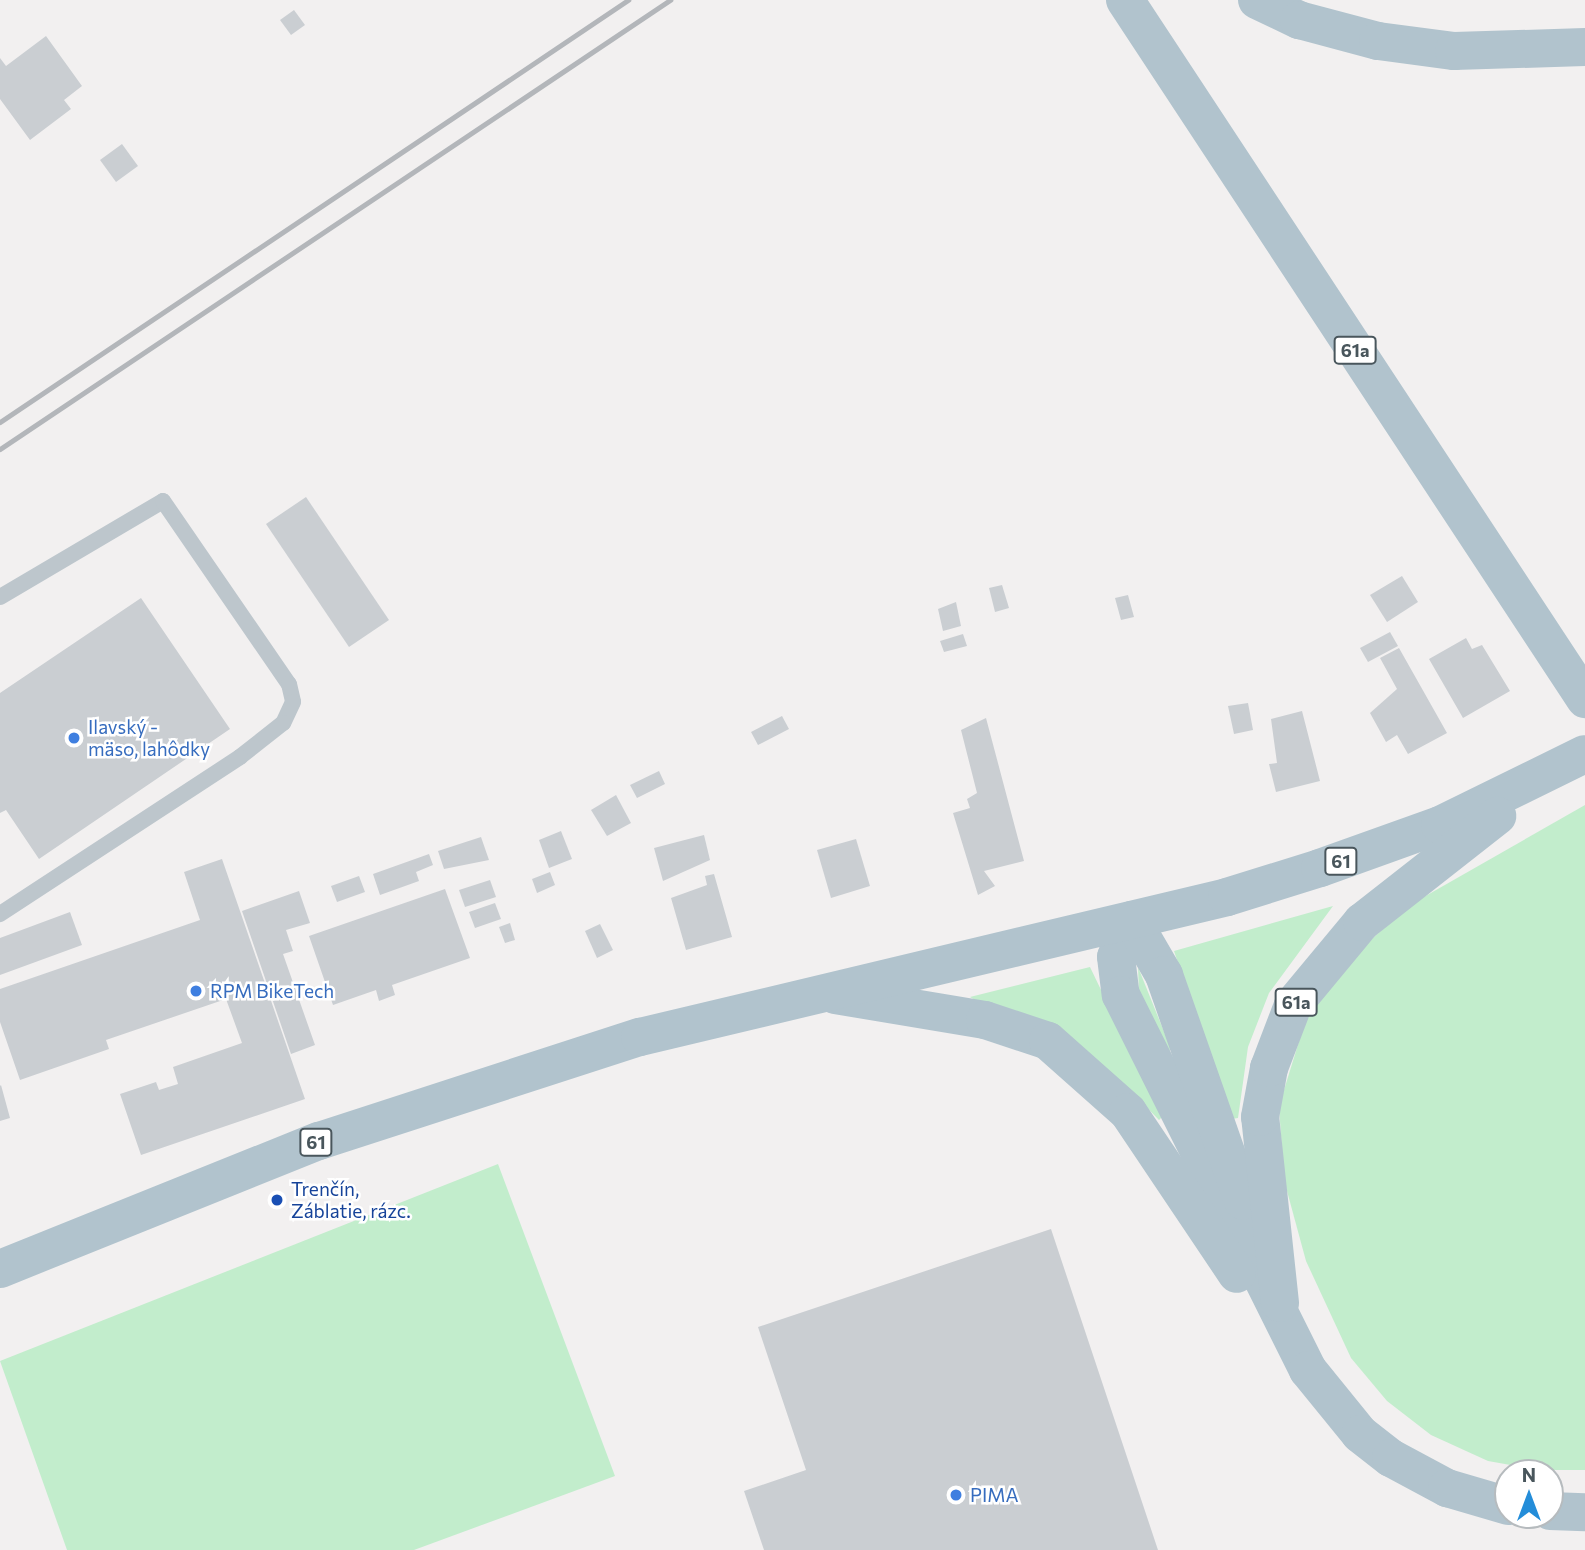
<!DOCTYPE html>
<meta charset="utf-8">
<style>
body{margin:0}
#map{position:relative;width:1585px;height:1550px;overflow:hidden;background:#f2f0f0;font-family:Commissioner,sans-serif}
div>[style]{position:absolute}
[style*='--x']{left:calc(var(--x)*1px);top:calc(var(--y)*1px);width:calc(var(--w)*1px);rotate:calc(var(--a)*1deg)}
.green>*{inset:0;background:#c2edcc}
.building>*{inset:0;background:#caced2}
.service>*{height:16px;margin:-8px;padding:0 8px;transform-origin:8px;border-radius:8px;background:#bdc6cc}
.primary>*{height:38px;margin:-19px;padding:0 19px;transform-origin:19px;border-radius:19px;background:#b1c3cd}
.rail>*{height:5px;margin:-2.5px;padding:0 2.5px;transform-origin:2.5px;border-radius:2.5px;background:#b3b6ba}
.dots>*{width:19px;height:19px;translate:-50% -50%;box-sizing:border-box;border:4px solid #fff;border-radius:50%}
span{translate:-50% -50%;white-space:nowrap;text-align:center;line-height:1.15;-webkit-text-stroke:5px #fff;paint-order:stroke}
.shield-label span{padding:2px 5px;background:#fff;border:2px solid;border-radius:5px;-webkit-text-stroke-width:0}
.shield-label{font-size:18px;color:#49565c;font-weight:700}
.shop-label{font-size:19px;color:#366cbe}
.left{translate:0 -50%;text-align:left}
.transit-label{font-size:19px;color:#164399}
.north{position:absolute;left:1494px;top:1459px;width:70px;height:70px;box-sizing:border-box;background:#fff;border:2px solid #b6bbbe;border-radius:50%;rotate:0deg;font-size:19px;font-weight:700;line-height:28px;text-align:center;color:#49565c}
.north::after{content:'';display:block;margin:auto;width:24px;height:32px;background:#248dd9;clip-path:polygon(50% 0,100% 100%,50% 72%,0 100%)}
</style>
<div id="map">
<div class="green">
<div style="clip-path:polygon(1585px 805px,1585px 1470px,1539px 1470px,1488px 1461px,1431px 1435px,1387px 1401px,1351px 1358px,1306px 1261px,1284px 1180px,1279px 1106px,1305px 1022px,1349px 960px,1408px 906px)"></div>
<div style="clip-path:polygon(1333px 906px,1269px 993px,1248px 1047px,1238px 1118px,1231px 1119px,1174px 951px)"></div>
<div style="clip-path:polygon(1090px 967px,1162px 1117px,1159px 1120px,1125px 1085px,970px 997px)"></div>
<div style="clip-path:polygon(1138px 967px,1171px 1049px,1169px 1051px,1139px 992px)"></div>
<div style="clip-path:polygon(498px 1164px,615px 1476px,414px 1550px,67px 1550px,0 1361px)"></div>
</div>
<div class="building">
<div style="clip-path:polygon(294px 10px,305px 25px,291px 35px,280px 20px)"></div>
<div style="clip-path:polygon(46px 36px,82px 86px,64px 100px,71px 109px,30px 140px,0 99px,0 58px,6px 66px)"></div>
<div style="clip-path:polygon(122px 144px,138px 166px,116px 182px,100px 160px)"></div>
<div style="clip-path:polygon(306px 497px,389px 620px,349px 647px,266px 524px)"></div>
<div style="clip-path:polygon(1402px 576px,1418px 602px,1387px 622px,1370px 595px)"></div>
<div style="clip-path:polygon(1002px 585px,1009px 608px,995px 612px,989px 588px)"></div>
<div style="clip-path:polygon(1128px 595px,1134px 617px,1121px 620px,1115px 598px)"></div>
<div style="clip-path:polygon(141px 598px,230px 729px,39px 859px,6px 810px,0 813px,0 693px)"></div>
<div style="clip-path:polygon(956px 602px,961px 626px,943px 631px,938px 609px)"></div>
<div style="clip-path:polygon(1390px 632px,1398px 646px,1368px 662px,1360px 648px)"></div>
<div style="clip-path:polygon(963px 634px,967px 646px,944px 652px,940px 641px)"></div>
<div style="clip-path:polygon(1466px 638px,1472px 649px,1482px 645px,1510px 691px,1463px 718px,1429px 659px)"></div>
<div style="clip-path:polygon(1399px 648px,1447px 733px,1408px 754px,1397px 735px,1386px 742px,1370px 713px,1397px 689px,1380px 658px)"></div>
<div style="clip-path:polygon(1248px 703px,1253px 730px,1234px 734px,1228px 706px)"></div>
<div style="clip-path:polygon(1302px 711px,1320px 781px,1276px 792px,1269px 764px,1277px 763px,1271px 719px)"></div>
<div style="clip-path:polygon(782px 716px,789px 729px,758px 745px,751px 732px)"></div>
<div style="clip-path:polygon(986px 718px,1024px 861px,984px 871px,995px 886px,978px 895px,953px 813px,970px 808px,967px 799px,977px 793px,961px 730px)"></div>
<div style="clip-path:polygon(659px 771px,665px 784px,637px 798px,630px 785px)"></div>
<div style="clip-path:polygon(616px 795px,631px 823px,607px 836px,591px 810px)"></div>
<div style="clip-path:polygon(561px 831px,572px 859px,549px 868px,539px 840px)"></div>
<div style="clip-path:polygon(704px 835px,710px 860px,663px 881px,654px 848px)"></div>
<div style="clip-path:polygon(481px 837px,489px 860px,444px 869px,438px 851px)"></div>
<div style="clip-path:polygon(856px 839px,870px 886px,831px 898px,817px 850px)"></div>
<div style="clip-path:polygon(429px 854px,433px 865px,416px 872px,419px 881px,380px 895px,373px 874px)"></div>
<div style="clip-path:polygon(222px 859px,305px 1099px,141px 1155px,120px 1094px,156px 1082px,159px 1090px,178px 1084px,173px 1067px,242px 1043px,226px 999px,106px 1040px,109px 1049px,20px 1080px,0 1022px,0 989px,200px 920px,184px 872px)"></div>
<div style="clip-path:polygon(550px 872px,555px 885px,537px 893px,532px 879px)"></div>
<div style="clip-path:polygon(714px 874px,732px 937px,686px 950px,671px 898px,707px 885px,705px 876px)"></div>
<div style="clip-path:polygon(359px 876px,365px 892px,337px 902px,331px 886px)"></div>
<div style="clip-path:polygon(490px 880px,496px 897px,465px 907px,459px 890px)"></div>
<div style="clip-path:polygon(445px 889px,470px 958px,392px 985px,395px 995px,379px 1001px,376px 990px,333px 1005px,309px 936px)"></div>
<div style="clip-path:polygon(299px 891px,310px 923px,286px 930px,293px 951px,283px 954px,315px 1045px,291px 1054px,242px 911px)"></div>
<div style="clip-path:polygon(495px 903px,501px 919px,475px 928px,469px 912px)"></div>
<div style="clip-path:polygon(70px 912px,82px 945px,0 975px,0 938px)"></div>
<div style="clip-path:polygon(510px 923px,515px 940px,505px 943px,499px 927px)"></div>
<div style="clip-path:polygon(600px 924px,613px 950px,597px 958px,585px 931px)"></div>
<div style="clip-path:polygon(1px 1085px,10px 1118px,0 1121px,0 1086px)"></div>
<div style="clip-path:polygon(1051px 1229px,1158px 1550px,764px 1550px,744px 1491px,806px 1470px,758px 1327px)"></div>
</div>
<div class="service">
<div style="--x:0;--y:597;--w:189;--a:-30.5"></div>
<div style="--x:163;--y:501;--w:222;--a:55.5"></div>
<div style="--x:289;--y:684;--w:18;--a:77"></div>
<div style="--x:293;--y:702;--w:23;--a:115"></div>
<div style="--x:283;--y:723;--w:55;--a:141.7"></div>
<div style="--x:240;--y:757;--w:287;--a:146.8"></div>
</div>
<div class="primary">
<div style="--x:1125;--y:0;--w:837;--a:56.65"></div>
<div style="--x:1257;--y:0;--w:47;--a:25.5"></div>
<div style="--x:1299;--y:20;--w:82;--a:14.9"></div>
<div style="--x:1378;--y:41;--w:77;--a:7.5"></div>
<div style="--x:1454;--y:51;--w:131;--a:-1.7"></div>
<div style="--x:1132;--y:920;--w:40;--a:113.4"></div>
<div style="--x:1116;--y:957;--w:38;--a:83"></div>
<div style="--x:1121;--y:995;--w:419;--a:63.5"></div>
<div style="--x:1308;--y:1370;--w:82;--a:50.9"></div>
<div style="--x:1360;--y:1434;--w:39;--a:38"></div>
<div style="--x:1391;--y:1458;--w:64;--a:28.2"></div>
<div style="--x:1447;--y:1488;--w:64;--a:16.4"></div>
<div style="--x:1132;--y:920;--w:64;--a:59.8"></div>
<div style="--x:1164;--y:975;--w:239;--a:70.7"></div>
<div style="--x:835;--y:995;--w:152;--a:9.5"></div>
<div style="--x:985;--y:1020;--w:66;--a:18.4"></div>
<div style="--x:1048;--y:1041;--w:107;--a:41.6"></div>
<div style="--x:1128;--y:1112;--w:195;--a:56.1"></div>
<div style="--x:0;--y:1269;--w:344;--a:-21.9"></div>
<div style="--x:319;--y:1141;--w:337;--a:-18"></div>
<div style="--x:640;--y:1037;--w:603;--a:-13.41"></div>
<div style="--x:1227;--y:897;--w:97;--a:-17.3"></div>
<div style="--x:1320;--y:868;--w:127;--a:-19.7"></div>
<div style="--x:1440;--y:825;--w:161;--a:-26.1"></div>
<div style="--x:1280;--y:1303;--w:187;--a:-96.1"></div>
<div style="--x:1260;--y:1117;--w:50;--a:-79.6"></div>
<div style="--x:1269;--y:1068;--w:67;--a:-69.1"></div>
<div style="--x:1293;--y:1005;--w:108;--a:-50.3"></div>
<div style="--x:1362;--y:922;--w:172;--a:-38.1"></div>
<div style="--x:1550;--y:1511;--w:35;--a:2"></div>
</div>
<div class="rail">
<div style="--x:0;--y:422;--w:757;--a:-33.9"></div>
<div style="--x:0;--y:449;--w:807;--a:-33.83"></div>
</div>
<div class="dots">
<div style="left:74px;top:738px;background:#3f7fe0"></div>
<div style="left:196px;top:991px;background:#3f7fe0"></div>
<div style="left:277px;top:1200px;background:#1a4fb4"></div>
<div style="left:956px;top:1495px;background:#3f7fe0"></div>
</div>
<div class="shield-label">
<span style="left:1355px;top:350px">61a</span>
<span style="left:1341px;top:861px">61</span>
<span style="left:1296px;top:1002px">61a</span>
<span style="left:316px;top:1142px">61</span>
</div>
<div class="shop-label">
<span class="left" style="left:88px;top:738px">Ilavský -<br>mäso, lahôdky</span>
<span class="left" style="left:210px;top:991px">RPM BikeTech</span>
<span class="left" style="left:970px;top:1495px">PIMA</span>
</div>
<div class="transit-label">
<span class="left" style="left:291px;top:1200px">Trenčín,<br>Záblatie, rázc.</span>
</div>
<div class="north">N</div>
</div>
